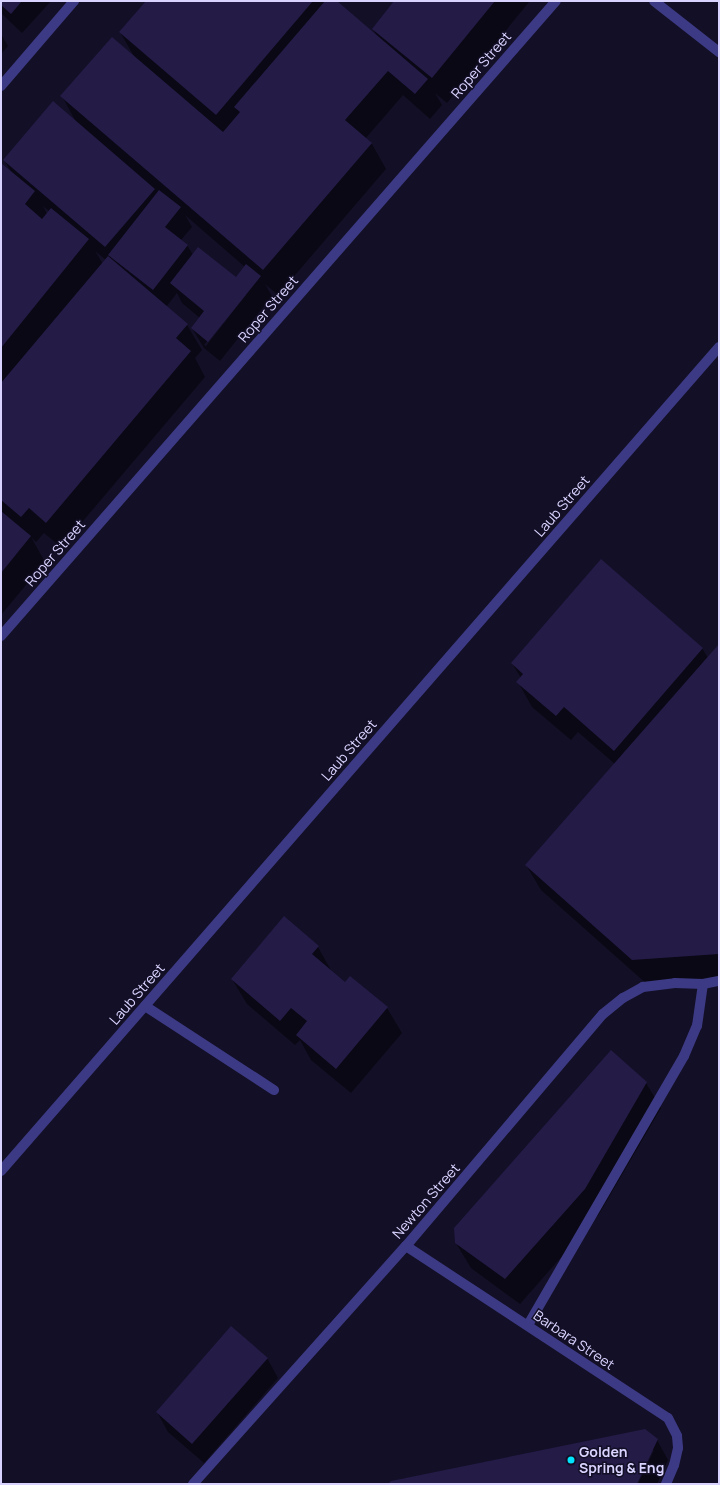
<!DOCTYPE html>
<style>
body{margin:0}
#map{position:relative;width:720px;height:1485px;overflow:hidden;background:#130f26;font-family:Manrope,sans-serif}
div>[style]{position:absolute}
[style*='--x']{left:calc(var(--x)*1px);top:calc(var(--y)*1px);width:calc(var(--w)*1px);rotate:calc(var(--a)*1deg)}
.shadow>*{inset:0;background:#0007}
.building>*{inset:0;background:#241b47}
.lane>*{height:10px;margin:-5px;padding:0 5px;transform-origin:5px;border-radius:5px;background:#3d3a85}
.street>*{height:10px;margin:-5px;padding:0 5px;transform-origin:5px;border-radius:5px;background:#3d3a85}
.dots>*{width:11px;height:11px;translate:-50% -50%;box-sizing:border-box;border:2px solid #130f26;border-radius:50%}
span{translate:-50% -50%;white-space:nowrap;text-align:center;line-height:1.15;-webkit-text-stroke:3px #130f26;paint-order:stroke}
.street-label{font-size:14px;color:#d9d4ff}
.poi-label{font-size:14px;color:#d9d4ff;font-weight:700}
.left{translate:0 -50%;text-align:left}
.frame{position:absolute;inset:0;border:2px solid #d9d4ff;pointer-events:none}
</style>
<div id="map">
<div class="shadow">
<div style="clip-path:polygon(1px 1px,51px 1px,22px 33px,1px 13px)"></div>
<div style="clip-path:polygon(evenodd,147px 1px,335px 1px,377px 36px,373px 29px,396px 1px,529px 2px,447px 103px,435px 93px,442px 105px,430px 119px,403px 95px,365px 139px,372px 144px,386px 169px,278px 295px,265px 284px,272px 296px,220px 361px,204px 348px,192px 328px,200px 318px,182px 303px,177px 293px,166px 307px,187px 325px,202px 350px,195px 358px,205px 377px,61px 547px,44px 533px,36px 542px,31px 537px,45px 562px,1px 615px,1px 165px,12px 173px,4px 160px,76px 122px,62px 96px,135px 58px,120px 32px,147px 1px,43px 206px,49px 211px,47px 214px,43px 206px,147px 1px,185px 215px,245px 267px,236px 278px,193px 255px,187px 245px,181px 240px,192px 227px,185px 215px,147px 1px,95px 251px,106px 260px,103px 264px,95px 251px,147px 1px,245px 294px,246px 295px,206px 346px,204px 345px,245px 294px)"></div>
<div style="clip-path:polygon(1px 34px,8px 46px,1px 54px)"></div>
<div style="clip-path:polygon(719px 645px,719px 980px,648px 985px,541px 890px,526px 865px,615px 764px,578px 732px,571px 740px,532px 707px,518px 682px,521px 678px,512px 663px,702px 648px,708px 658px)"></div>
<div style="clip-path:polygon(318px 947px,332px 972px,345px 984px,387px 1008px,402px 1033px,351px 1093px,311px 1060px,300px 1040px,295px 1045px,247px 1004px,232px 979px)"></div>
<div style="clip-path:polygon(646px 1083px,661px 1108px,599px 1214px,520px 1304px,471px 1268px,456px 1243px)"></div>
<div style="clip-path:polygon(267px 1358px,278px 1378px,204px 1463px,168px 1432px,157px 1412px)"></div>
<div style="clip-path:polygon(657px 1440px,668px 1460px,657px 1484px,638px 1484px,654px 1450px,652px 1450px,636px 1484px,389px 1484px)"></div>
</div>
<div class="building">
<div style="clip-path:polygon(1px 1px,22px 1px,11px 14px,1px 5px)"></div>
<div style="clip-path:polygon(146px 1px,313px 1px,216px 115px,119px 32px)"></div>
<div style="clip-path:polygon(325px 1px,337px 1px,428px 79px,415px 94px,388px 71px,345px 120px,372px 143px,263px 270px,60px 96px,112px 37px,223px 132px,240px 112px,234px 107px)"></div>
<div style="clip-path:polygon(394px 1px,495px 1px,432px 78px,372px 29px)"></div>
<div style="clip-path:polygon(53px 101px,155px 189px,105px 247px,3px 160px)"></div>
<div style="clip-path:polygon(1px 163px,35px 191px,25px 204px,42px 219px,51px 208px,89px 239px,1px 348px)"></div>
<div style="clip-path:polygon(159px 190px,181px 207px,165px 227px,188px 245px,153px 290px,108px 255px)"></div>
<div style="clip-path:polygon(198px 247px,236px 277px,246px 264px,261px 276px,208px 342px,191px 328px,204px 311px,170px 283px)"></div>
<div style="clip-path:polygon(108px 256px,188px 324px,176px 338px,191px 351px,46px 523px,29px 508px,21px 517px,1px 500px,1px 383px)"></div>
<div style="clip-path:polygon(1px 511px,31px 536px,1px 573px)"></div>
<div style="clip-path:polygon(601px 559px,703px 648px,614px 751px,564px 707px,556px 716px,516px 682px,523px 674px,511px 663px)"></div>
<div style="clip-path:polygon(719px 644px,719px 954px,632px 960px,525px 865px)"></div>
<div style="clip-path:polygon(284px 916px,319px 946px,312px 954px,345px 982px,350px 976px,388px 1007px,336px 1069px,296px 1035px,307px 1021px,291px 1008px,280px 1021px,231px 979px)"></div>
<div style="clip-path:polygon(611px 1050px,647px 1082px,585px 1189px,505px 1279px,455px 1243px,454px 1228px)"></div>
<div style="clip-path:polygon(231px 1326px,268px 1358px,192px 1444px,156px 1412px)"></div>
<div style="clip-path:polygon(645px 1429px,658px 1439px,637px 1484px,388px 1484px,391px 1481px)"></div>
</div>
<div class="lane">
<div style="--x:145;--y:1006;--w:154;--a:33.1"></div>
</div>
<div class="street">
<div style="--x:654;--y:1;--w:83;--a:38.1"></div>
<div style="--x:1;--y:86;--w:112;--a:-49.3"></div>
<div style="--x:1;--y:636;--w:843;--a:-48.85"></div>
<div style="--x:1;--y:1171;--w:1093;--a:-48.93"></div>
<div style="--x:406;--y:1246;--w:313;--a:33.3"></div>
<div style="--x:668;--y:1418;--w:20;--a:63"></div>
<div style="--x:677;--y:1436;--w:12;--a:85"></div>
<div style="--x:678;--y:1448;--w:17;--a:103"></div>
<div style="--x:674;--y:1465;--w:21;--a:113"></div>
<div style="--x:528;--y:1325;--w:311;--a:-59.9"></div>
<div style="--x:684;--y:1056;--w:33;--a:-67"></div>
<div style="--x:697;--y:1026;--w:42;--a:-81.9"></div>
<div style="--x:193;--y:1484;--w:319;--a:-48.2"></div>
<div style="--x:406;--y:1246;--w:304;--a:-49.7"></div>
<div style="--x:603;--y:1014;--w:26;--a:-39"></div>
<div style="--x:623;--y:998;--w:23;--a:-29"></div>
<div style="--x:643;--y:987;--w:32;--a:-7"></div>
<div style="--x:675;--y:983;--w:28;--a:2"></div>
<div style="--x:703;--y:984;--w:16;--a:-11"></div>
</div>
<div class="dots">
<div style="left:571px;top:1460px;background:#00e5ff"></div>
</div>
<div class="street-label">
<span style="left:481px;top:65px;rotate:-49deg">Roper Street</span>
<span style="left:268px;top:309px;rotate:-49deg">Roper Street</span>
<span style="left:562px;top:506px;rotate:-49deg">Laub Street</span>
<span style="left:55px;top:553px;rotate:-49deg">Roper Street</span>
<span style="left:349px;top:750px;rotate:-49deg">Laub Street</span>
<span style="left:137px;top:994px;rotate:-49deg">Laub Street</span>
<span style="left:426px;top:1201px;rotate:-49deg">Newton Street</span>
<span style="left:574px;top:1340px;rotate:34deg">Barbara Street</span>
</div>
<div class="poi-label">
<span class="left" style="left:579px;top:1460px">Golden<br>Spring &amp; Eng</span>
</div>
<div class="frame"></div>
</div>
